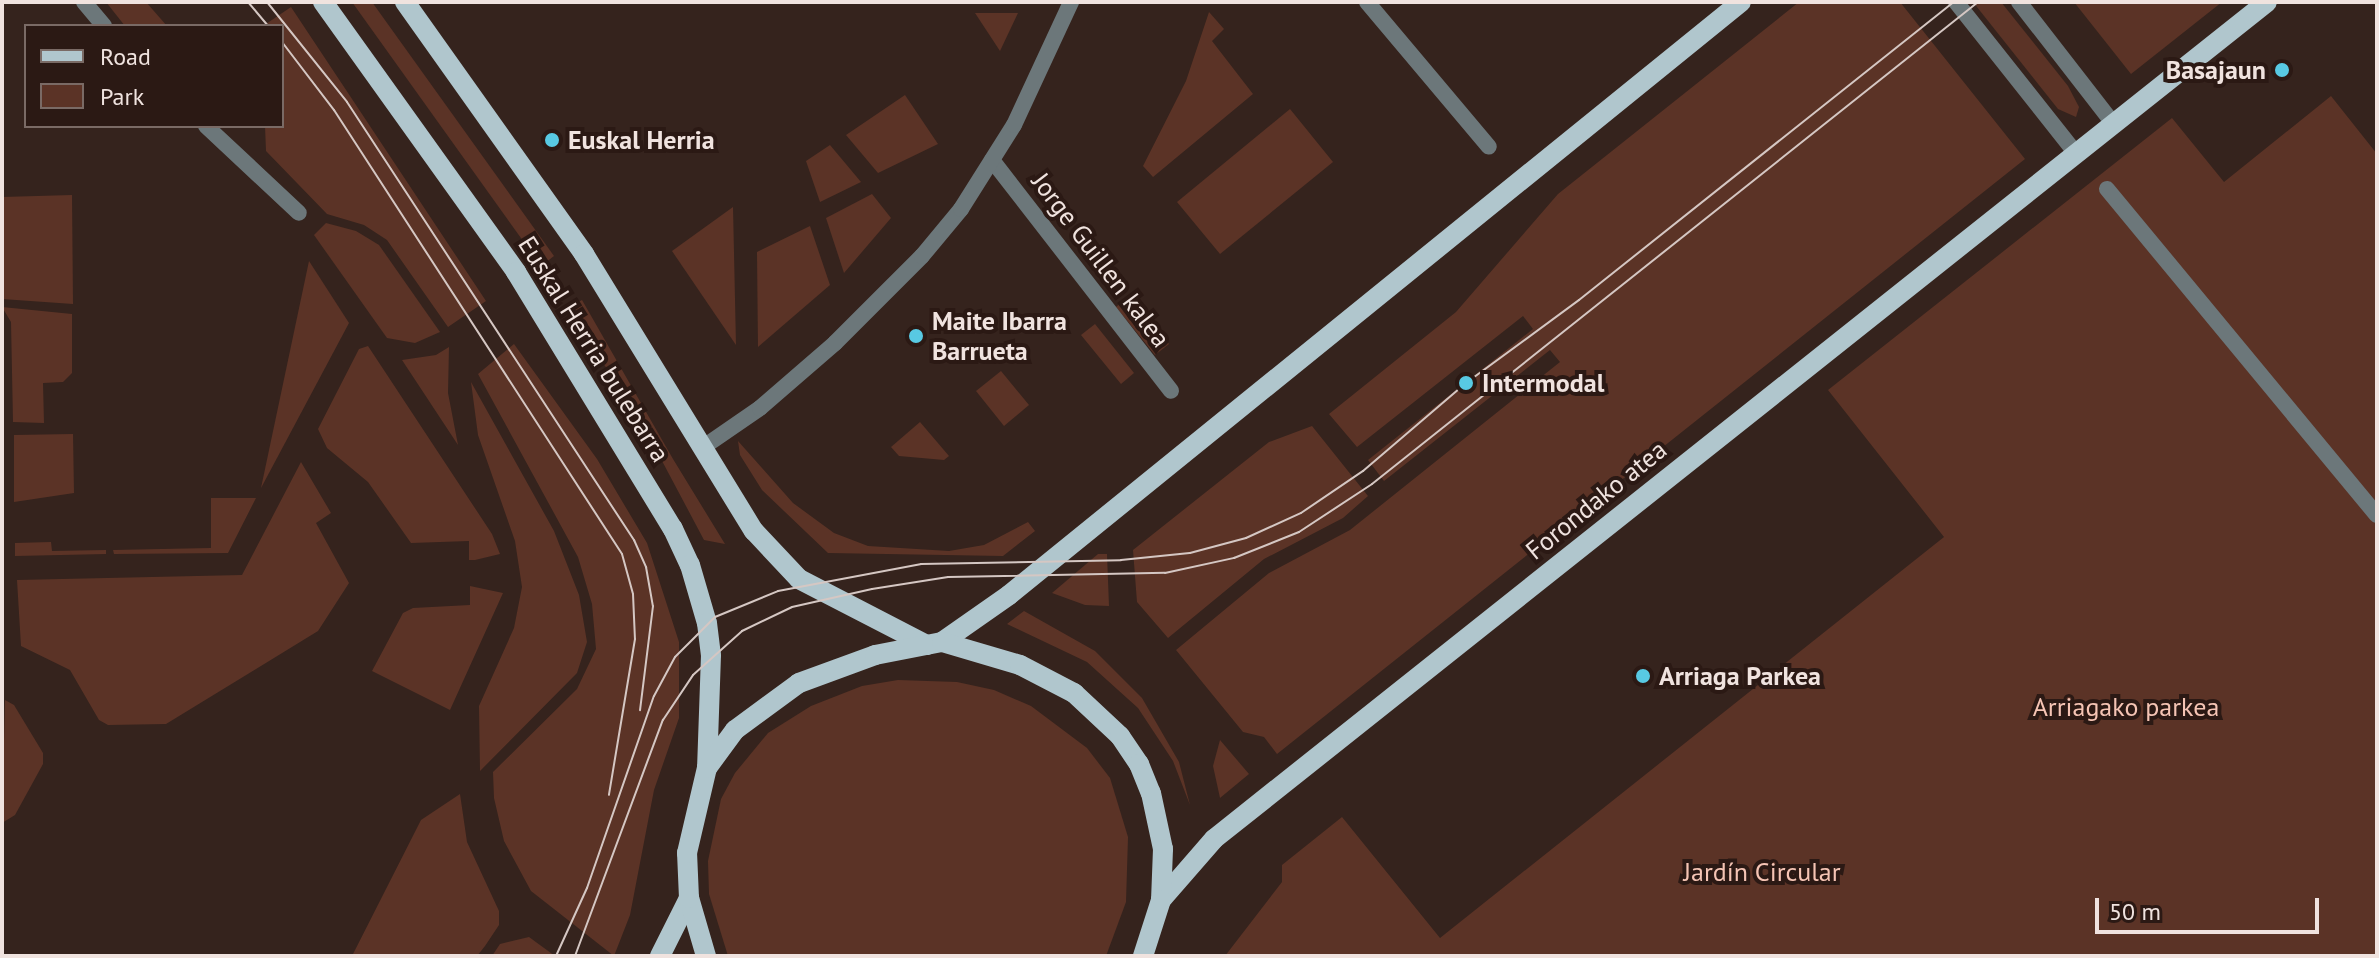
<!DOCTYPE html>
<meta charset="utf-8">
<style>
body{margin:0}
#map{position:relative;width:2379px;height:958px;overflow:hidden;background:#35231d;font-family:"PT Sans",sans-serif}
div>[style]{position:absolute}
[style*='--x']{left:calc(var(--x)*1px);top:calc(var(--y)*1px);width:calc(var(--w)*1px);rotate:calc(var(--a)*1deg)}
.green>*{inset:0;background:#5b3326}
.pedestrian>*{height:16px;margin:-8px;padding:0 8px;transform-origin:8px;border-radius:8px;background:#6c777a}
.minor>*{height:16px;margin:-8px;padding:0 8px;transform-origin:8px;border-radius:8px;background:#6c777a}
.primary>*{height:20px;margin:-10px;padding:0 10px;transform-origin:10px;border-radius:10px;background:#b0c6cd}
.tram>*{height:2px;margin:-1px;padding:0 1px;transform-origin:1px;border-radius:1px;background:#d5c7c3}
.dots>*{width:22px;height:22px;translate:-50% -50%;box-sizing:border-box;border:4px solid #2b1914;border-radius:50%}
span{translate:-50% -50%;white-space:nowrap;text-align:center;line-height:1.15;-webkit-text-stroke:8px #2b1914;paint-order:stroke}
.poi-label{font-size:26px;color:#f0e3df;font-weight:700}
.right{translate:-100% -50%;text-align:right}
.left{translate:0 -50%;text-align:left}
.street-label{font-size:26px;color:#f0e3df}
.park-label{font-size:26px;color:#f5c4b4}
.frame{position:absolute;inset:0;border:4px solid #f0e3df;pointer-events:none}
.legend{position:absolute;left:24px;top:24px;width:260px;height:104px;box-sizing:border-box;background:#2b1914;border:2px solid #7a6a65;margin:0;padding:10px 14px;list-style:none;font-size:24px;color:#f0e3df}
.legend li{display:flex;align-items:center;gap:16px;height:40px}
.legend b{width:40px;border:2px solid #7a6a65}
.scale{position:absolute;left:2095px;top:898px;width:224px;height:36px;box-sizing:border-box;border:4px solid #f0e3df;border-top:0;padding-left:10px;font-size:24px;line-height:28px;white-space:nowrap;color:#f0e3df;-webkit-text-stroke:6px #2b1914;paint-order:stroke}
</style>
<div id="map">
<div class="green">
<div style="clip-path:polygon(106px 2px,146px 2px,167px 26px,125px 26px)"></div>
<div style="clip-path:polygon(352px 2px,372px 2px,554px 256px,541px 266px)"></div>
<div style="clip-path:polygon(1799px 2px,1900px 2px,2025px 159px,1277px 754px,1264px 737px,1243px 732px,1176px 650px,1269px 573px,1350px 530px,1560px 362px,1550px 350px,1384px 481px,1368px 460px,1533px 329px,1523px 316px,1357px 447px,1329px 414px,1456px 312px,1558px 194px)"></div>
<div style="clip-path:polygon(1973px 2px,2001px 2px,2068px 86px,2079px 107px,2076px 117px,2058px 109px)"></div>
<div style="clip-path:polygon(2074px 2px,2222px 2px,2131px 74px)"></div>
<div style="clip-path:polygon(291px 7px,486px 301px,448px 327px,387px 240px,364px 225px,327px 214px,266px 151px,265px 126px,282px 126px,282px 26px,263px 26px)"></div>
<div style="clip-path:polygon(1209px 12px,1224px 29px,1212px 41px,1253px 94px,1153px 177px,1143px 166px,1186px 81px)"></div>
<div style="clip-path:polygon(975px 13px,1018px 13px,1000px 51px)"></div>
<div style="clip-path:polygon(905px 95px,938px 144px,878px 173px,846px 135px)"></div>
<div style="clip-path:polygon(2331px 96px,2377px 154px,2377px 956px,1225px 956px,1282px 882px,1282px 865px,1342px 817px,1440px 938px,1944px 537px,1828px 390px,2172px 118px,2224px 182px)"></div>
<div style="clip-path:polygon(1290px 109px,1333px 162px,1220px 254px,1177px 202px)"></div>
<div style="clip-path:polygon(830px 145px,861px 182px,820px 202px,806px 161px)"></div>
<div style="clip-path:polygon(872px 194px,891px 218px,844px 273px,826px 218px)"></div>
<div style="clip-path:polygon(72px 195px,73px 304px,2px 299px,2px 197px)"></div>
<div style="clip-path:polygon(733px 207px,736px 345px,672px 251px)"></div>
<div style="clip-path:polygon(326px 223px,356px 231px,379px 245px,440px 332px,415px 343px,387px 338px,314px 235px)"></div>
<div style="clip-path:polygon(810px 226px,830px 285px,758px 347px,757px 252px)"></div>
<div style="clip-path:polygon(309px 261px,349px 323px,261px 488px)"></div>
<div style="clip-path:polygon(1130px 295px,1169px 344px,1155px 355px,1116px 307px)"></div>
<div style="clip-path:polygon(582px 300px,673px 459px,725px 544px,704px 540px,644px 427px,568px 308px)"></div>
<div style="clip-path:polygon(2px 307px,72px 314px,72px 373px,63px 382px,43px 383px,44px 423px,13px 422px,11px 322px)"></div>
<div style="clip-path:polygon(1095px 324px,1134px 373px,1121px 384px,1081px 335px)"></div>
<div style="clip-path:polygon(514px 344px,597px 459px,647px 543px,679px 642px,679px 718px,654px 790px,630px 915px,614px 956px,531px 891px,504px 841px,494px 798px,493px 772px,577px 689px,596px 649px,592px 604px,578px 557px,478px 374px)"></div>
<div style="clip-path:polygon(368px 346px,492px 534px,500px 554px,475px 560px,469px 560px,469px 541px,411px 543px,368px 482px,327px 448px,318px 429px,359px 349px)"></div>
<div style="clip-path:polygon(449px 347px,448px 393px,458px 445px,402px 360px,436px 355px)"></div>
<div style="clip-path:polygon(1001px 371px,1029px 405px,1004px 426px,976px 391px)"></div>
<div style="clip-path:polygon(471px 382px,554px 531px,579px 595px,587px 642px,577px 673px,480px 771px,479px 706px,514px 628px,522px 587px,515px 541px,478px 435px)"></div>
<div style="clip-path:polygon(920px 422px,949px 456px,944px 460px,899px 456px,891px 447px)"></div>
<div style="clip-path:polygon(1312px 426px,1368px 496px,1343px 518px,1264px 559px,1168px 638px,1137px 602px,1133px 550px,1269px 442px)"></div>
<div style="clip-path:polygon(73px 434px,74px 493px,14px 502px,14px 435px)"></div>
<div style="clip-path:polygon(738px 441px,793px 503px,834px 533px,868px 546px,949px 551px,984px 545px,1028px 522px,1035px 531px,1003px 556px,828px 553px,762px 490px,740px 455px)"></div>
<div style="clip-path:polygon(301px 462px,331px 513px,316px 523px,349px 583px,318px 631px,166px 724px,108px 725px,99px 720px,70px 670px,21px 646px,17px 580px,242px 575px)"></div>
<div style="clip-path:polygon(211px 498px,256px 498px,228px 553px,114px 554px,113px 550px,211px 548px)"></div>
<div style="clip-path:polygon(51px 542px,52px 551px,106px 550px,106px 554px,15px 556px,15px 543px)"></div>
<div style="clip-path:polygon(1098px 554px,1107px 554px,1109px 606px,1085px 605px,1052px 593px)"></div>
<div style="clip-path:polygon(470px 586px,503px 593px,450px 710px,372px 671px,403px 613px,413px 608px,470px 605px)"></div>
<div style="clip-path:polygon(1024px 611px,1095px 651px,1142px 698px,1179px 762px,1190px 805px,1173px 761px,1138px 708px,1087px 662px,1007px 624px)"></div>
<div style="clip-path:polygon(898px 680px,957px 682px,994px 690px,1031px 706px,1087px 748px,1110px 778px,1128px 837px,1126px 902px,1106px 956px,728px 956px,709px 894px,708px 861px,721px 799px,735px 773px,768px 733px,811px 706px,862px 686px)"></div>
<div style="clip-path:polygon(5px 700px,14px 705px,43px 753px,43px 764px,15px 815px,2px 823px)"></div>
<div style="clip-path:polygon(1220px 740px,1249px 774px,1220px 798px,1213px 766px)"></div>
<div style="clip-path:polygon(460px 794px,467px 842px,499px 911px,499px 925px,485px 946px,477px 956px,352px 956px,421px 820px)"></div>
<div style="clip-path:polygon(529px 937px,555px 956px,492px 956px,500px 944px)"></div>
</div>
<div class="pedestrian">
<div style="--x:1367;--y:2;--w:189;--a:49.9"></div>
<div style="--x:992;--y:160;--w:292;--a:52.2"></div>
<div style="--x:2107;--y:189;--w:423;--a:50.4"></div>
</div>
<div class="minor">
<div style="--x:84;--y:2;--w:31;--a:50"></div>
<div style="--x:1956;--y:2;--w:191;--a:51.6"></div>
<div style="--x:2019;--y:2;--w:153;--a:52.2"></div>
<div style="--x:206;--y:126;--w:127;--a:43.1"></div>
<div style="--x:702;--y:448;--w:70;--a:-34.6"></div>
<div style="--x:760;--y:408;--w:99;--a:-40.9"></div>
<div style="--x:835;--y:343;--w:123;--a:-45"></div>
<div style="--x:922;--y:256;--w:61;--a:-50.3"></div>
<div style="--x:961;--y:209;--w:99;--a:-57.8"></div>
<div style="--x:1014;--y:125;--w:136;--a:-65.1"></div>
</div>
<div class="primary">
<div style="--x:323;--y:2;--w:332;--a:54.4"></div>
<div style="--x:516;--y:272;--w:301;--a:58.6"></div>
<div style="--x:673;--y:529;--w:40;--a:65"></div>
<div style="--x:690;--y:565;--w:60;--a:73.7"></div>
<div style="--x:707;--y:623;--w:32;--a:83"></div>
<div style="--x:711;--y:655;--w:113;--a:92"></div>
<div style="--x:405;--y:2;--w:309;--a:54.6"></div>
<div style="--x:584;--y:254;--w:325;--a:58.5"></div>
<div style="--x:754;--y:531;--w:66;--a:46.8"></div>
<div style="--x:799;--y:579;--w:144;--a:27.3"></div>
<div style="--x:942;--y:642;--w:82;--a:-35"></div>
<div style="--x:1009;--y:595;--w:942;--a:-39.01"></div>
<div style="--x:1161;--y:900;--w:81;--a:-49"></div>
<div style="--x:1214;--y:839;--w:1345;--a:-38.48"></div>
<div style="--x:660;--y:956;--w:65;--a:-63.4"></div>
<div style="--x:706;--y:956;--w:60;--a:-106.3"></div>
<div style="--x:689;--y:898;--w:45;--a:-92.5"></div>
<div style="--x:687;--y:853;--w:87;--a:-76.8"></div>
<div style="--x:707;--y:768;--w:47;--a:-53.6"></div>
<div style="--x:735;--y:730;--w:79;--a:-36.3"></div>
<div style="--x:799;--y:683;--w:81;--a:-20.2"></div>
<div style="--x:875;--y:655;--w:68;--a:-11"></div>
<div style="--x:942;--y:642;--w:81;--a:16.4"></div>
<div style="--x:1020;--y:665;--w:61;--a:27.4"></div>
<div style="--x:1074;--y:693;--w:63;--a:43.1"></div>
<div style="--x:1120;--y:736;--w:34;--a:56"></div>
<div style="--x:1139;--y:764;--w:31;--a:68"></div>
<div style="--x:1151;--y:793;--w:57;--a:77.9"></div>
<div style="--x:1163;--y:849;--w:51;--a:92.2"></div>
<div style="--x:1161;--y:900;--w:59;--a:107.8"></div>
</div>
<div class="tram">
<div style="--x:248;--y:2;--w:31;--a:50"></div>
<div style="--x:267;--y:2;--w:128;--a:51.3"></div>
<div style="--x:347;--y:102;--w:524;--a:56.77"></div>
<div style="--x:634;--y:540;--w:30;--a:66"></div>
<div style="--x:646;--y:567;--w:40;--a:80"></div>
<div style="--x:653;--y:606;--w:105;--a:97.1"></div>
<div style="--x:282;--y:42;--w:86;--a:52.6"></div>
<div style="--x:334;--y:110;--w:529;--a:57.03"></div>
<div style="--x:622;--y:554;--w:41;--a:74.6"></div>
<div style="--x:633;--y:594;--w:45;--a:87.5"></div>
<div style="--x:635;--y:639;--w:158;--a:99.5"></div>
<div style="--x:556;--y:956;--w:75;--a:-65.5"></div>
<div style="--x:587;--y:888;--w:203;--a:-70.8"></div>
<div style="--x:654;--y:696;--w:44;--a:-61.7"></div>
<div style="--x:675;--y:657;--w:57;--a:-45"></div>
<div style="--x:715;--y:617;--w:68;--a:-22.4"></div>
<div style="--x:778;--y:591;--w:146;--a:-10.7"></div>
<div style="--x:921;--y:564;--w:200;--a:-1.1"></div>
<div style="--x:1121;--y:560;--w:69;--a:-5.8"></div>
<div style="--x:1190;--y:553;--w:58;--a:-15"></div>
<div style="--x:1246;--y:538;--w:60;--a:-24.4"></div>
<div style="--x:1301;--y:513;--w:75;--a:-34.1"></div>
<div style="--x:1363;--y:471;--w:135;--a:-40.5"></div>
<div style="--x:1466;--y:383;--w:140;--a:-36.3"></div>
<div style="--x:1579;--y:300;--w:478;--a:-38.5"></div>
<div style="--x:575;--y:956;--w:252;--a:-69.6"></div>
<div style="--x:663;--y:720;--w:54;--a:-56.3"></div>
<div style="--x:693;--y:675;--w:66;--a:-41.9"></div>
<div style="--x:742;--y:631;--w:55;--a:-25.6"></div>
<div style="--x:792;--y:607;--w:82;--a:-12.7"></div>
<div style="--x:872;--y:589;--w:77;--a:-9"></div>
<div style="--x:948;--y:577;--w:217;--a:-1.1"></div>
<div style="--x:1165;--y:573;--w:71;--a:-12.3"></div>
<div style="--x:1234;--y:558;--w:70;--a:-21.8"></div>
<div style="--x:1299;--y:532;--w:87;--a:-33.3"></div>
<div style="--x:1372;--y:484;--w:774;--a:-38.5"></div>
</div>
<div class="dots">
<div style="left:2282px;top:70px;background:#58c9e3"></div>
<div style="left:552px;top:140px;background:#58c9e3"></div>
<div style="left:916px;top:336px;background:#58c9e3"></div>
<div style="left:1466px;top:383px;background:#58c9e3"></div>
<div style="left:1643px;top:676px;background:#58c9e3"></div>
</div>
<div class="poi-label">
<span class="right" style="left:2266px;top:70px">Basajaun</span>
<span class="left" style="left:568px;top:140px">Euskal Herria</span>
<span class="left" style="left:932px;top:336px">Maite Ibarra<br>Barrueta</span>
<span class="left" style="left:1482px;top:383px">Intermodal</span>
<span class="left" style="left:1659px;top:676px">Arriaga Parkea</span>
</div>
<div class="street-label">
<span style="left:1101px;top:260px;rotate:53deg">Jorge Guillen kalea</span>
<span style="left:594px;top:349px;rotate:58deg">Euskal Herria bulebarra</span>
<span style="left:1596px;top:500px;rotate:-39deg">Forondako atea</span>
</div>
<div class="park-label">
<span style="left:2126px;top:707px">Arriagako parkea</span>
<span style="left:1762px;top:872px">Jardín Circular</span>
</div>
<div class="frame"></div>
<ul class="legend">
<li><b style="height:10px;background:#b0c6cd"></b>Road</li>
<li><b style="height:22px;background:#5b3326"></b>Park</li>
</ul>
<div class="scale">50 m</div>
</div>
